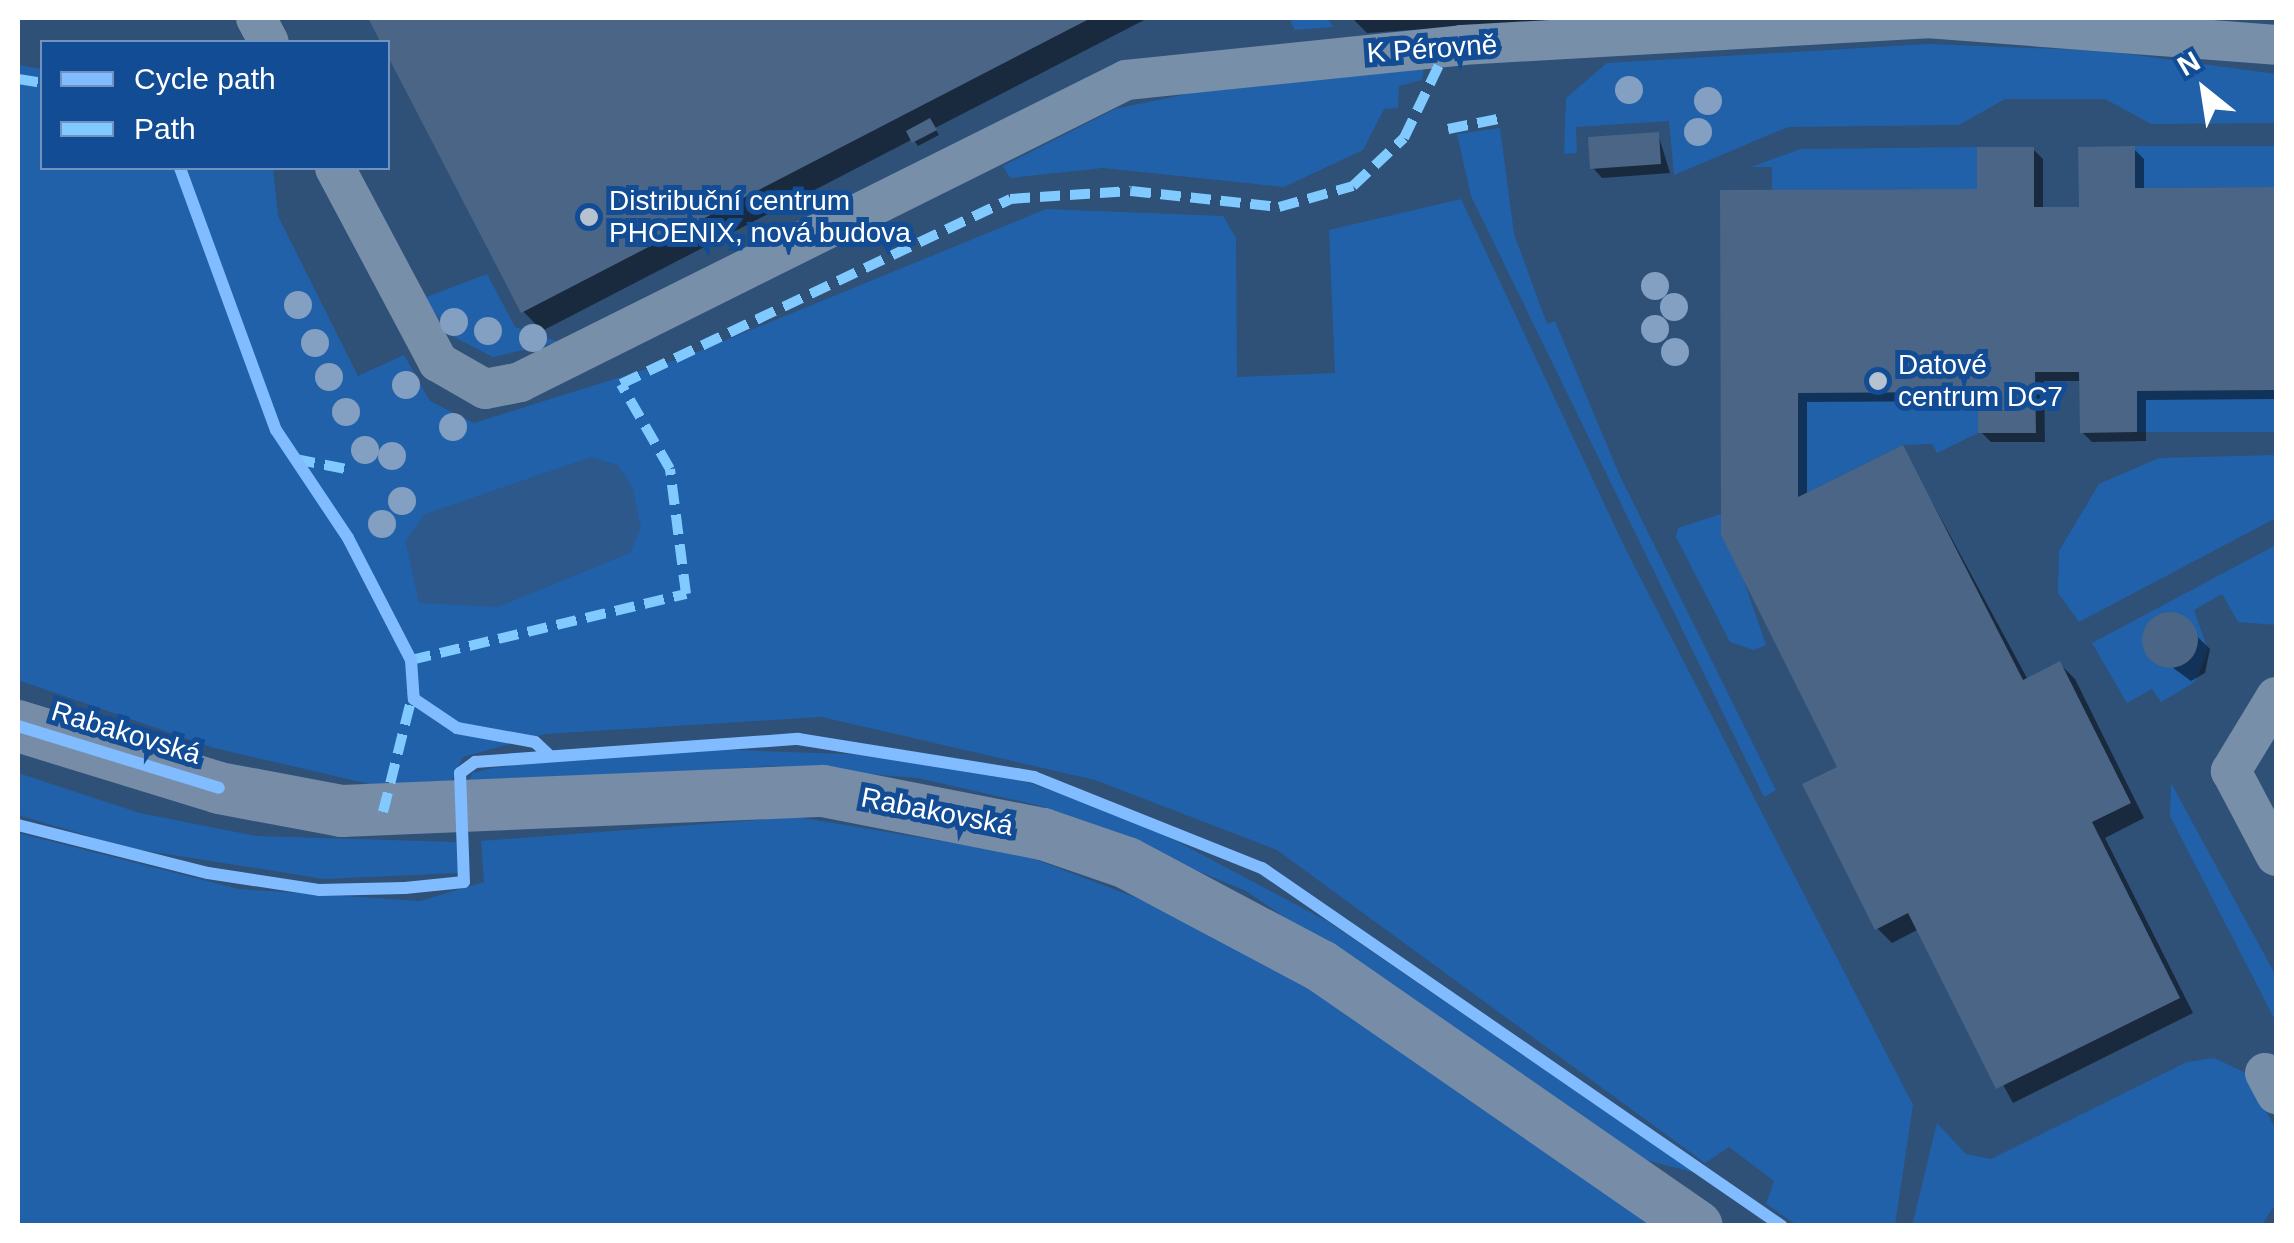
<!DOCTYPE html>
<meta charset="utf-8">
<style>
body{margin:0}
#map{position:relative;width:2294px;height:1243px;overflow:hidden;background:#2f5077;font-family:Helvetica,sans-serif}
div>[style]{position:absolute}
[style*='--x']{left:calc(var(--x)*1px);top:calc(var(--y)*1px);width:calc(var(--w)*1px);rotate:calc(var(--a)*1deg)}
.green>*{inset:0;background:#2161aa}
.water>*{inset:0;background:#2d588c}
.shadow>*{inset:0;background:#0007}
.building>*{inset:0;background:#4a6585}
.round{border-radius:50%}
.minor>*{height:40px;margin:-20px;padding:0 20px;transform-origin:20px;border-radius:20px;background:#778fa9}
.major>*{height:52px;margin:-26px;padding:0 26px;transform-origin:26px;border-radius:26px;background:#768ca7}
.quiet>*{height:10px;margin-top:-5px;transform-origin:0;background:repeating-linear-gradient(90deg,#80caff 0 20px,transparent 0 30px)}
.cycleway>*{height:12px;margin:-6px;padding:0 6px;transform-origin:6px;border-radius:6px;background:#80bcff}
.trees>*{width:28px;height:28px;margin:-14px;border-radius:50%;background:#839fc1}
.dots>*{width:28px;height:28px;translate:-50% -50%;box-sizing:border-box;border:5px solid #114c95;border-radius:50%}
span{translate:-50% -50%;white-space:nowrap;text-align:center;line-height:1.15;-webkit-text-stroke:10px #114c95;paint-order:stroke}
.street-label{font-size:28px;color:#fff}
.poi-label{font-size:28px;color:#fff}
.left{translate:0 -50%;text-align:left}
.frame{position:absolute;inset:0;border:20px solid #fff;pointer-events:none}
.legend{position:absolute;left:40px;top:40px;width:350px;height:130px;box-sizing:border-box;background:#114c95;border:2px solid #7094bf;margin:0;padding:12px 18px;list-style:none;font-size:30px;color:#fff}
.legend li{display:flex;align-items:center;gap:20px;height:50px}
.legend b{width:50px;border:2px solid #7094bf}
.north{position:absolute;left:2154px;top:40px;width:100px;height:100px;-webkit-text-stroke:8px #114c95;paint-order:stroke;rotate:330deg;font-size:28px;font-weight:700;line-height:40px;text-align:center;color:#fff}
.north::after{content:'';display:block;margin:auto;width:35px;height:45px;background:#fff;clip-path:polygon(50% 0,100% 100%,50% 72%,0 100%)}
</style>
<div id="map">
<div class="green">
<div style="clip-path:polygon(1289px 18px,1328px 18px,1333px 27px,1295px 30px)"></div>
<div style="clip-path:polygon(1928px 44px,2106px 51px,2276px 74px,2276px 123px,2151px 124px,2105px 99px,2005px 99px,1959px 125px,1788px 127px,1674px 175px,1669px 121px,1576px 127px,1577px 153px,1564px 154px,1566px 98px,1607px 63px)"></div>
<div style="clip-path:polygon(1425px 60px,1422px 80px,1399px 86px,1398px 108px,1384px 109px,1363px 150px,1284px 187px,1103px 168px,1010px 178px,1003px 166px,1115px 109px,1310px 68px)"></div>
<div style="clip-path:polygon(18px 65px,42px 69px,42px 168px,273px 168px,278px 216px,358px 376px,404px 355px,430px 401px,474px 423px,685px 357px,1046px 209px,1223px 216px,1236px 238px,1237px 377px,1335px 373px,1329px 230px,1461px 199px,1625px 548px,1913px 1105px,1895px 1225px,1797px 1225px,1766px 1204px,1774px 1181px,1729px 1147px,1705px 1163px,1277px 850px,1095px 780px,822px 717px,545px 734px,463px 757px,449px 786px,378px 786px,214px 748px,18px 680px)"></div>
<div style="clip-path:polygon(1500px 128px,1514px 234px,1547px 324px,1555px 321px,1619px 474px,1776px 790px,1764px 797px,1471px 196px,1457px 134px)"></div>
<div style="clip-path:polygon(2135px 146px,2276px 146px,2276px 187px,2135px 188px)"></div>
<div style="clip-path:polygon(1977px 147px,1977px 189px,1772px 190px,1772px 167px,1751px 167px,1801px 149px)"></div>
<div style="clip-path:polygon(487px 274px,515px 327px,559px 342px,493px 357px,452px 336px,424px 298px)"></div>
<div style="clip-path:polygon(2276px 390px,2276px 432px,2137px 432px,2137px 391px)"></div>
<div style="clip-path:polygon(1978px 392px,1978px 433px,1937px 453px,1932px 444px,1903px 445px,1798px 497px,1798px 393px)"></div>
<div style="clip-path:polygon(2276px 455px,2276px 518px,2079px 622px,2058px 593px,2059px 551px,2099px 484px,2159px 458px)"></div>
<div style="clip-path:polygon(1721px 514px,1766px 645px,1754px 650px,1730px 642px,1676px 537px,1678px 528px)"></div>
<div style="clip-path:polygon(evenodd,2276px 545px,2276px 625px,2238px 622px,2222px 594px,2194px 610px,2208px 650px,2195px 682px,2161px 702px,2152px 689px,2127px 703px,2092px 643px,2276px 545px,2167px 612px,2185px 617px,2198px 640px,2174px 667px,2143px 648px,2149px 621px,2167px 612px)"></div>
<div style="clip-path:polygon(684px 748px,899px 756px,1030px 783px,1148px 826px,1327px 921px,1696px 1173px,1642px 1159px,1246px 891px,1041px 806px,918px 778px,772px 766px,468px 786px,472px 773px,492px 768px)"></div>
<div style="clip-path:polygon(18px 773px,140px 813px,256px 836px,456px 842px,458px 873px,324px 879px,129px 848px,18px 815px)"></div>
<div style="clip-path:polygon(2171px 783px,2276px 976px,2276px 1022px,2170px 816px)"></div>
<div style="clip-path:polygon(797px 817px,1024px 855px,1171px 911px,1310px 989px,1654px 1225px,18px 1225px,18px 833px,239px 889px,420px 901px,484px 882px,481px 841px)"></div>
<div style="clip-path:polygon(2214px 1058px,2246px 1073px,2276px 1130px,2276px 1203px,2262px 1225px,1912px 1226px,1937px 1123px,1966px 1154px,1991px 1159px,2187px 1062px)"></div>
</div>
<div class="water">
<div style="clip-path:polygon(591px 457px,618px 465px,633px 488px,641px 527px,630px 553px,498px 607px,419px 603px,405px 541px,425px 514px)"></div>
</div>
<div class="shadow">
<div style="clip-path:polygon(371px 18px,1148px 18px,935px 128px,939px 135px,918px 146px,913px 139px,542px 331px,523px 311px)"></div>
<div style="clip-path:polygon(1352px 18px,1587px 18px,1367px 33px)"></div>
<div style="clip-path:polygon(1658px 134px,1670px 173px,1602px 178px,1593px 168px)"></div>
<div style="clip-path:polygon(2033px 149px,2043px 159px,2043px 209px,2081px 210px,2134px 149px,2144px 159px,2144px 190px,2276px 190px,2276px 399px,2146px 400px,2146px 441px,2092px 442px,2082px 432px,2082px 381px,2044px 381px,2045px 442px,1991px 442px,1981px 432px,1981px 401px,1807px 402px,1807px 496px,1903px 448px,2028px 680px,2060px 664px,2075px 679px,2144px 818px,2105px 838px,2193px 1013px,2013px 1103px,1919px 929px,1892px 943px,1877px 928px,1722px 192px,1980px 191px)"></div>
<div style="clip-path:polygon(2175px 615px,2210px 649px,2205px 673px,2191px 681px,2146px 648px,2159px 617px)"></div>
</div>
<div class="building">
<div style="clip-path:polygon(368px 18px,1091px 18px,521px 313px)"></div>
<div style="clip-path:polygon(930px 118px,937px 130px,912px 143px,906px 131px)"></div>
<div style="clip-path:polygon(1659px 132px,1661px 164px,1590px 169px,1588px 137px)"></div>
<div style="clip-path:polygon(2135px 146px,2135px 188px,2276px 187px,2276px 390px,2137px 391px,2137px 432px,2080px 433px,2079px 372px,2035px 372px,2036px 433px,1978px 433px,1978px 392px,1798px 393px,1798px 497px,1903px 445px,2023px 680px,2060px 661px,2131px 803px,2092px 822px,2180px 998px,1996px 1089px,1908px 913px,1875px 930px,1802px 784px,1837px 767px,1721px 535px,1720px 190px,1977px 189px,1977px 147px,2034px 147px,2034px 207px,2079px 207px,2078px 147px)"></div>
<div class="round" style="left:2142px;top:612px;width:56px;height:56px"></div>
</div>
<div class="minor">
<div style="--x:256;--y:18;--w:27;--a:62"></div>
<div style="--x:335;--y:168;--w:220;--a:62"></div>
<div style="--x:438;--y:362;--w:54;--a:29.9"></div>
<div style="--x:485;--y:389;--w:36;--a:-11"></div>
<div style="--x:520;--y:382;--w:677;--a:-26.49"></div>
<div style="--x:1126;--y:80;--w:338;--a:-5.9"></div>
<div style="--x:1462;--y:45;--w:466;--a:-3.3"></div>
<div style="--x:1927;--y:18;--w:350;--a:4.4"></div>
<div style="--x:2276;--y:697;--w:87;--a:121.3"></div>
<div style="--x:2231;--y:771;--w:96;--a:62.1"></div>
<div style="--x:2265;--y:1073;--w:24;--a:62"></div>
</div>
<div class="major">
<div style="--x:18;--y:726;--w:210;--a:17.1"></div>
<div style="--x:219;--y:788;--w:125;--a:10.6"></div>
<div style="--x:342;--y:811;--w:481;--a:-2.4"></div>
<div style="--x:823;--y:791;--w:224;--a:11.1"></div>
<div style="--x:1043;--y:834;--w:89;--a:19"></div>
<div style="--x:1127;--y:863;--w:220;--a:28"></div>
<div style="--x:1321;--y:966;--w:457;--a:34.7"></div>
</div>
<div class="quiet">
<div style="--x:18;--y:79;--w:24;--a:9"></div>
<div style="--x:1448;--y:129;--w:56;--a:-11.3"></div>
<div style="--x:295;--y:459;--w:52;--a:11.1"></div>
<div style="--x:411;--y:660;--w:283;--a:-13.5"></div>
<div style="--x:686;--y:594;--w:126;--a:-97.3"></div>
<div style="--x:670;--y:469;--w:98;--a:-120"></div>
<div style="--x:621;--y:384;--w:431;--a:-25.4"></div>
<div style="--x:1010;--y:199;--w:121;--a:-3.8"></div>
<div style="--x:1131;--y:191;--w:149;--a:6.2"></div>
<div style="--x:1279;--y:207;--w:77;--a:-15.8"></div>
<div style="--x:1353;--y:186;--w:70;--a:-43.3"></div>
<div style="--x:1404;--y:138;--w:102;--a:-64.4"></div>
<div style="--x:383;--y:812;--w:123;--a:-75.9"></div>
</div>
<div class="cycleway">
<div style="--x:180;--y:168;--w:279;--a:69.9"></div>
<div style="--x:276;--y:430;--w:130;--a:56.3"></div>
<div style="--x:348;--y:538;--w:137;--a:62.7"></div>
<div style="--x:411;--y:660;--w:39;--a:86"></div>
<div style="--x:414;--y:699;--w:52;--a:34"></div>
<div style="--x:457;--y:728;--w:79;--a:10.2"></div>
<div style="--x:535;--y:742;--w:18;--a:43"></div>
<div style="--x:18;--y:726;--w:210;--a:17.1"></div>
<div style="--x:18;--y:825;--w:196;--a:14.2"></div>
<div style="--x:208;--y:873;--w:112;--a:8.7"></div>
<div style="--x:319;--y:890;--w:86;--a:-1.3"></div>
<div style="--x:405;--y:888;--w:59;--a:-5.8"></div>
<div style="--x:464;--y:882;--w:109;--a:-92.1"></div>
<div style="--x:460;--y:773;--w:19;--a:-36"></div>
<div style="--x:475;--y:762;--w:324;--a:-4.1"></div>
<div style="--x:798;--y:739;--w:239;--a:9.1"></div>
<div style="--x:1034;--y:777;--w:245;--a:21.8"></div>
<div style="--x:1262;--y:868;--w:631;--a:34.55"></div>
</div>
<div class="trees">
<div style="left:1629px;top:90px"></div>
<div style="left:1708px;top:101px"></div>
<div style="left:1698px;top:132px"></div>
<div style="left:1655px;top:286px"></div>
<div style="left:298px;top:305px"></div>
<div style="left:1674px;top:307px"></div>
<div style="left:454px;top:322px"></div>
<div style="left:1655px;top:329px"></div>
<div style="left:488px;top:331px"></div>
<div style="left:533px;top:338px"></div>
<div style="left:315px;top:343px"></div>
<div style="left:1675px;top:352px"></div>
<div style="left:329px;top:377px"></div>
<div style="left:406px;top:385px"></div>
<div style="left:346px;top:412px"></div>
<div style="left:453px;top:427px"></div>
<div style="left:365px;top:450px"></div>
<div style="left:392px;top:456px"></div>
<div style="left:402px;top:501px"></div>
<div style="left:382px;top:524px"></div>
</div>
<div class="dots">
<div style="left:589px;top:217px;background:#b6c2cf"></div>
<div style="left:1878px;top:381px;background:#b6c2cf"></div>
</div>
<div class="street-label">
<span style="left:1432px;top:49px;rotate:-4deg">K Pérovně</span>
<span style="left:126px;top:733px;rotate:17deg">Rabakovská</span>
<span style="left:937px;top:812px;rotate:11deg">Rabakovská</span>
</div>
<div class="poi-label">
<span class="left" style="left:609px;top:217px">Distribuční centrum<br>PHOENIX, nová budova</span>
<span class="left" style="left:1898px;top:381px">Datové<br>centrum DC7</span>
</div>
<div class="frame"></div>
<ul class="legend">
<li><b style="height:12px;background:#80bcff"></b>Cycle path</li>
<li><b style="height:12px;background:#80caff"></b>Path</li>
</ul>
<div class="north">N</div>
</div>
